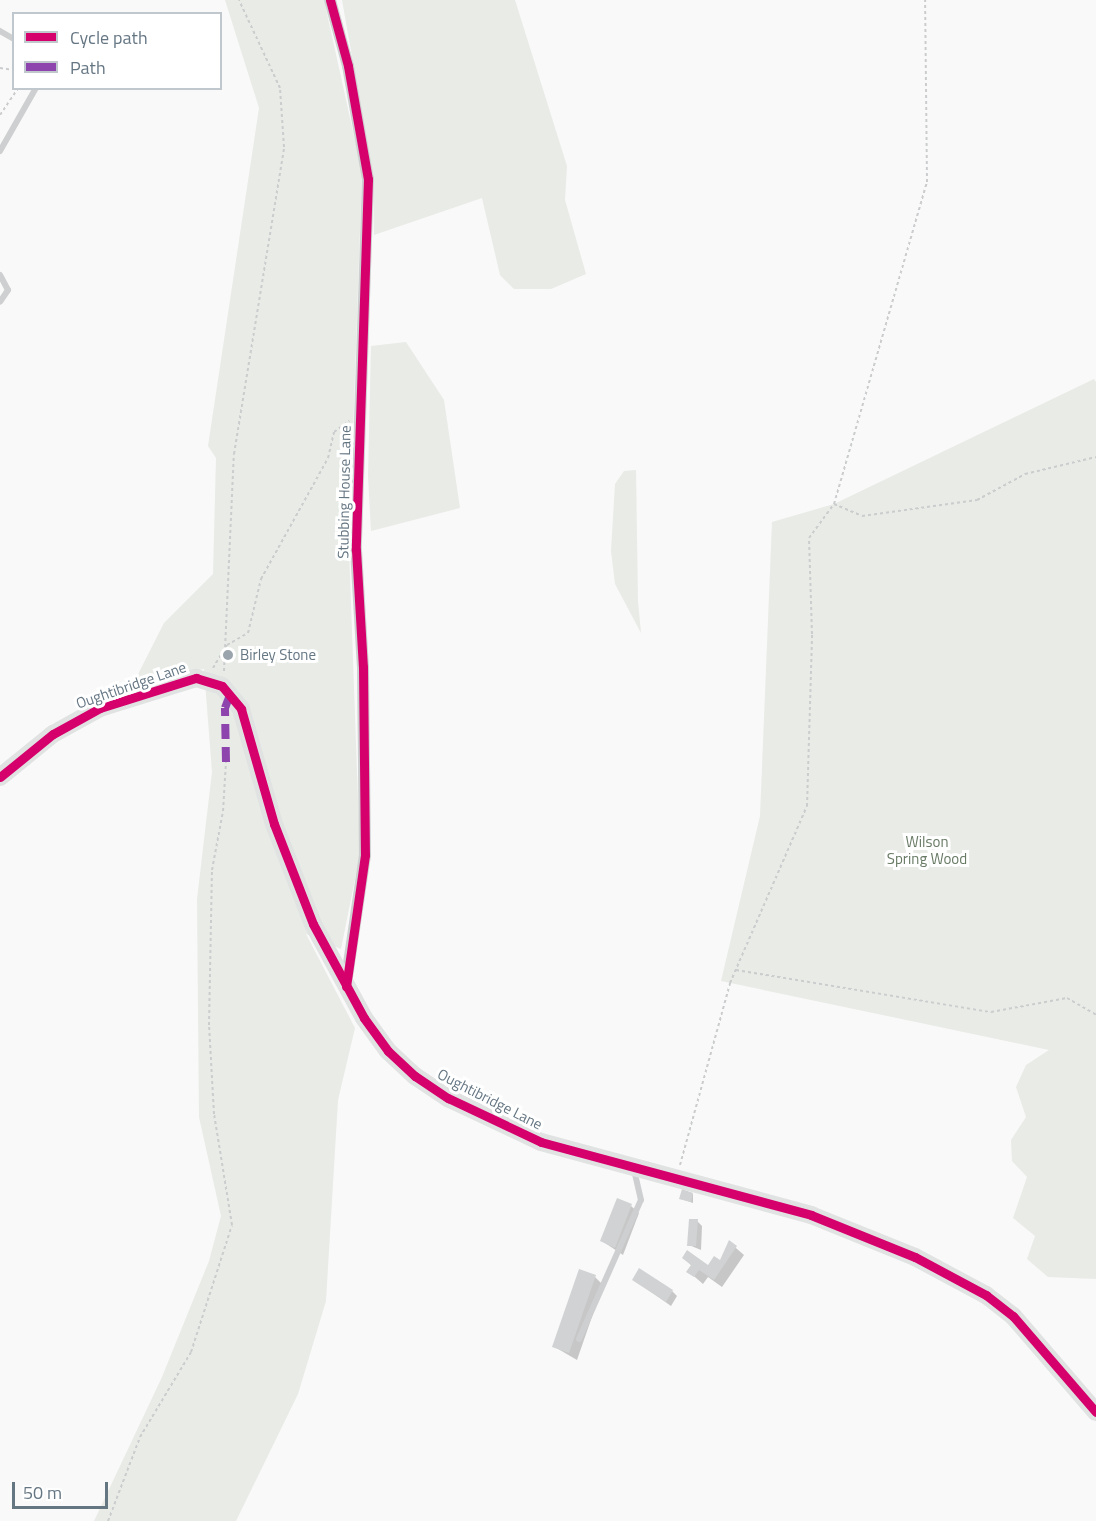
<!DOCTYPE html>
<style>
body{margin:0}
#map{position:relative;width:1096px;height:1521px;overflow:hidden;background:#f9f9f9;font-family:"Titillium Web",sans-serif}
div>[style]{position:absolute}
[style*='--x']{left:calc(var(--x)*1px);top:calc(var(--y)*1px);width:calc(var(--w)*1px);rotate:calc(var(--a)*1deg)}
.green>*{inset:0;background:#e8ebe6}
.shadow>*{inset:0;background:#0003}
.building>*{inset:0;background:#d0d2d3}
.path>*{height:2px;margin-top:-1px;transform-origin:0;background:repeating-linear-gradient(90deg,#cbcccd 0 3px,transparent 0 6px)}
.lane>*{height:6px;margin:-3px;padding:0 3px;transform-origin:3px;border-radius:3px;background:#cecfd0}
.street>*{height:12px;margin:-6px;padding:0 6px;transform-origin:6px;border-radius:6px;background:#cecfd0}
.secondary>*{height:18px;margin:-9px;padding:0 9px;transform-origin:9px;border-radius:9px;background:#e1e2e2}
.quiet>*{height:8px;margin-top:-4px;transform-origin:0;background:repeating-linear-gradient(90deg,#8e44ad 0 15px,transparent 0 23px)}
.cycleway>*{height:9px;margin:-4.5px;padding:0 4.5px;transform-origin:4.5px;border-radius:4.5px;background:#d6006c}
.dots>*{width:16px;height:16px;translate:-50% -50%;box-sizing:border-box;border:3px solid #fff;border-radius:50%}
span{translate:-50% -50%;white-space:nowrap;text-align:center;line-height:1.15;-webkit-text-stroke:6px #fff;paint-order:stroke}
.street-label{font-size:15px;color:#657683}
.poi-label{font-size:15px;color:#657683}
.left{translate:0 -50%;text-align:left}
.park-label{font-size:15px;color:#687a64}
.legend{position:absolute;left:12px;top:12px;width:210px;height:78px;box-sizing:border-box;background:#fff;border:2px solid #c1c8cd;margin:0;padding:8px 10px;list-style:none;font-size:18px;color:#657683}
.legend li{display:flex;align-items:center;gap:12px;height:30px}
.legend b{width:30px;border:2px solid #c1c8cd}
.scale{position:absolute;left:12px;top:1482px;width:96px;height:27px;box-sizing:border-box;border:3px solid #657683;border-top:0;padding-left:8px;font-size:18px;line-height:21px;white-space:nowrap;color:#657683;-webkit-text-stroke:4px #fff;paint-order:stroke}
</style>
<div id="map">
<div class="green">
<div style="clip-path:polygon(225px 0,324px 0,362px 172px,349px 548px,360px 854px,341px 949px,306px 934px,355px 1028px,338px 1100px,326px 1301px,298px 1394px,236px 1521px,94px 1521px,162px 1377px,209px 1261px,221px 1216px,199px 1117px,197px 899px,212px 772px,204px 669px,176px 674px,130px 690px,164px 623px,213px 574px,216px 458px,208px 446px,259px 108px)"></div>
<div style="clip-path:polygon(342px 0,515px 0,567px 166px,565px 200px,586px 274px,551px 289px,514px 289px,500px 275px,482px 198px,374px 235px,373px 175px)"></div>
<div style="clip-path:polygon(406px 342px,444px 400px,460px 508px,371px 531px,368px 476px,371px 346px)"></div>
<div style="clip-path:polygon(1094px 379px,1096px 382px,1096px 1279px,1048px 1277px,1027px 1259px,1035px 1236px,1013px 1218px,1027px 1177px,1012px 1161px,1011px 1140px,1026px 1117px,1016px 1087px,1026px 1065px,1049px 1050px,721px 981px,760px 816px,772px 522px,834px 504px)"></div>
<div style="clip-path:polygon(636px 470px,638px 601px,641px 633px,615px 584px,611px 551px,615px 484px,624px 471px)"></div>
</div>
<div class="shadow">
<div style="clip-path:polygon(693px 1194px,693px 1203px,681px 1199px)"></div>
<div style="clip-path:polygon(631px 1206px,639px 1213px,623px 1255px,602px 1241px)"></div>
<div style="clip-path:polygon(697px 1221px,702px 1226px,701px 1250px,689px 1245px)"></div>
<div style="clip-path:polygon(729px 1242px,744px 1255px,722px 1287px,708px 1277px,703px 1284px,688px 1271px,692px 1266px,684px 1258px,708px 1267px,720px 1262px)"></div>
<div style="clip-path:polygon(595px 1277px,603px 1285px,577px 1360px,553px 1346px)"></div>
<div style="clip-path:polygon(634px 1280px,672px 1291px,677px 1296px,671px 1306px)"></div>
</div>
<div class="building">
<div style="clip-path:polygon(682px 1189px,693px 1193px,691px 1202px,679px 1199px)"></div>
<div style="clip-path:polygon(617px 1198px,632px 1204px,615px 1248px,600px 1241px)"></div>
<div style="clip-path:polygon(689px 1219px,698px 1219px,696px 1246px,687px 1246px)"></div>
<div style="clip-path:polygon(729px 1240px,737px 1246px,714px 1280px,699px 1270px,694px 1277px,686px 1272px,691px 1265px,682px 1258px,687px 1250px,708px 1265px,714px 1256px,720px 1260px)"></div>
<div style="clip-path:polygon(639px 1268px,673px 1290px,666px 1302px,632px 1280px)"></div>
<div style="clip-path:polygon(579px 1269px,596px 1275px,569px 1353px,552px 1347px)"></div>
</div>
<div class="path">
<div style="--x:0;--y:68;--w:14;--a:8"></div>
<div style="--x:0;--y:115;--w:32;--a:-56"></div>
<div style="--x:834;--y:504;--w:30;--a:23"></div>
<div style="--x:862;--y:516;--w:116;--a:-7.9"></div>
<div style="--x:977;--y:500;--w:55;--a:-28.4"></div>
<div style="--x:1025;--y:474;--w:73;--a:-13.5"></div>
<div style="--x:213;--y:668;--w:27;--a:-59"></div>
<div style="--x:227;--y:645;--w:24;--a:-30"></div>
<div style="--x:248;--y:633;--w:56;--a:-76.5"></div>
<div style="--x:261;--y:579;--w:138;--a:-61"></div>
<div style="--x:328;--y:458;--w:27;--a:-77"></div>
<div style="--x:334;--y:432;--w:19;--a:-36"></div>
<div style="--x:224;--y:671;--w:217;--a:-87.4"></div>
<div style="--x:234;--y:454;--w:311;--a:-80.7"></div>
<div style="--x:284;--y:147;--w:59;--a:-93.9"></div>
<div style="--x:280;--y:88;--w:97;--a:-115"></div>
<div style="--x:736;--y:970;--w:258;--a:9.4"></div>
<div style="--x:991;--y:1012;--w:77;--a:-10.4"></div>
<div style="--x:1067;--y:998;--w:34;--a:30"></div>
<div style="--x:680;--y:1165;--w:189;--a:-74.6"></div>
<div style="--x:730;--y:983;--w:193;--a:-66.5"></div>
<div style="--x:807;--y:806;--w:172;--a:-88.3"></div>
<div style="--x:812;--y:634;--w:96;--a:-91.8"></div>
<div style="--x:809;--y:538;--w:42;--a:-53.7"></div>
<div style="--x:834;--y:504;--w:335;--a:-73.9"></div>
<div style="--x:927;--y:182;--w:182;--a:-90.6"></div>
<div style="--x:108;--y:1521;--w:90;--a:-69.1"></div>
<div style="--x:140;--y:1437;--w:99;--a:-59"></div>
<div style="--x:191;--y:1352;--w:133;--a:-72.1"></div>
<div style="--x:232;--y:1225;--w:112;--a:-99.2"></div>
<div style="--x:214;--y:1114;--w:89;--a:-93.2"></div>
<div style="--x:209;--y:1025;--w:155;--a:-88.9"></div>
<div style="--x:212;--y:870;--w:60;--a:-79.4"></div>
<div style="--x:223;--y:811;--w:49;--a:-86.5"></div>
</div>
<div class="lane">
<div style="--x:0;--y:31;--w:16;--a:30"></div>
<div style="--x:0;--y:151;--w:73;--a:-60.3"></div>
<div style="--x:0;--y:275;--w:17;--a:62"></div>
<div style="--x:8;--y:290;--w:14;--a:124"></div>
<div style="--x:579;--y:1339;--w:152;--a:-66"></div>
<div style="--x:641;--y:1200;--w:32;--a:-103"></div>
</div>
<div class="street">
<div style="--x:330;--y:0;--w:68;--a:74.7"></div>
<div style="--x:348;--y:66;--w:115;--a:80"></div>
<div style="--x:368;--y:179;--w:371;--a:91.9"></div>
<div style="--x:356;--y:550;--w:117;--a:86.6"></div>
<div style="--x:363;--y:667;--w:188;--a:89.4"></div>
<div style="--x:365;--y:855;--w:129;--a:98.4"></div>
</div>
<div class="secondary">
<div style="--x:0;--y:777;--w:68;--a:-39.1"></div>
<div style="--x:53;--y:734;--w:54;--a:-29"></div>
<div style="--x:100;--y:708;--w:101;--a:-17.4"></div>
<div style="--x:196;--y:678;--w:27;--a:17"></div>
<div style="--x:222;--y:686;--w:30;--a:50"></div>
<div style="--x:241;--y:709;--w:120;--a:74"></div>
<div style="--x:274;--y:824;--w:107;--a:68.7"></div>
<div style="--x:313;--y:924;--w:107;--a:61.5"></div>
<div style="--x:364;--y:1018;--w:41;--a:54"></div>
<div style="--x:388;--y:1051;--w:37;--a:43"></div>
<div style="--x:415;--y:1076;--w:40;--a:34"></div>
<div style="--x:448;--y:1098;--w:103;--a:25.3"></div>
<div style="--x:541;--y:1142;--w:280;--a:15.1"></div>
<div style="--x:811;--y:1215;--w:112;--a:22"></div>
<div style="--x:915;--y:1257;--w:81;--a:28.2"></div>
<div style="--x:986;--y:1295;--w:34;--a:38"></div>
<div style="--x:1013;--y:1316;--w:127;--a:49.2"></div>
</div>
<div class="quiet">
<div style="--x:226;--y:762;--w:54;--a:-91.1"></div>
<div style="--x:225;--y:708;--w:17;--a:-69"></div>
</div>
<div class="cycleway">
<div style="--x:330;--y:0;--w:68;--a:74.7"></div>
<div style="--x:348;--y:66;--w:115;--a:80"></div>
<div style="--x:368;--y:179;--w:371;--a:91.9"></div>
<div style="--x:356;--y:550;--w:117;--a:86.6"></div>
<div style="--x:363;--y:667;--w:188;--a:89.4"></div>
<div style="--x:365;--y:855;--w:133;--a:98.2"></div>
<div style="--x:0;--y:777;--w:68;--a:-39.1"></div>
<div style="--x:53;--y:734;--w:54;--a:-29"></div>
<div style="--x:100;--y:708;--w:101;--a:-17.4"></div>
<div style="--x:196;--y:678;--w:27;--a:17"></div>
<div style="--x:222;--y:686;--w:30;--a:50"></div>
<div style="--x:241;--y:709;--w:120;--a:74"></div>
<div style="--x:274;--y:824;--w:107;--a:68.7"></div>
<div style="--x:313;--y:924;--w:107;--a:61.5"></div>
<div style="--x:364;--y:1018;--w:41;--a:54"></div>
<div style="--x:388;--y:1051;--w:37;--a:43"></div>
<div style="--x:415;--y:1076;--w:40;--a:34"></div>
<div style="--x:448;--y:1098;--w:103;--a:25.3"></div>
<div style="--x:541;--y:1142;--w:280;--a:15.1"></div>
<div style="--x:811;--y:1215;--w:112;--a:22"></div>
<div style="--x:915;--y:1257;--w:81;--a:28.2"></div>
<div style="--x:986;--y:1295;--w:34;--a:38"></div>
<div style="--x:1013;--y:1316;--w:127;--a:49.2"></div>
</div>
<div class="dots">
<div style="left:228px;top:655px;background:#99a4ac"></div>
</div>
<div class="street-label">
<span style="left:344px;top:492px;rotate:-89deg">Stubbing House Lane</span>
<span style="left:131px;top:685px;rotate:-19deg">Oughtibridge Lane</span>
<span style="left:490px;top:1099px;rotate:27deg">Oughtibridge Lane</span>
</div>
<div class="poi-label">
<span class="left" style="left:240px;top:655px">Birley Stone</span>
</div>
<div class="park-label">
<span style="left:927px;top:850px">Wilson<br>Spring Wood</span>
</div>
<ul class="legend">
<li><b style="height:8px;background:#d6006c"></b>Cycle path</li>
<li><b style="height:8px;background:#8e44ad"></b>Path</li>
</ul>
<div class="scale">50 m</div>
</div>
